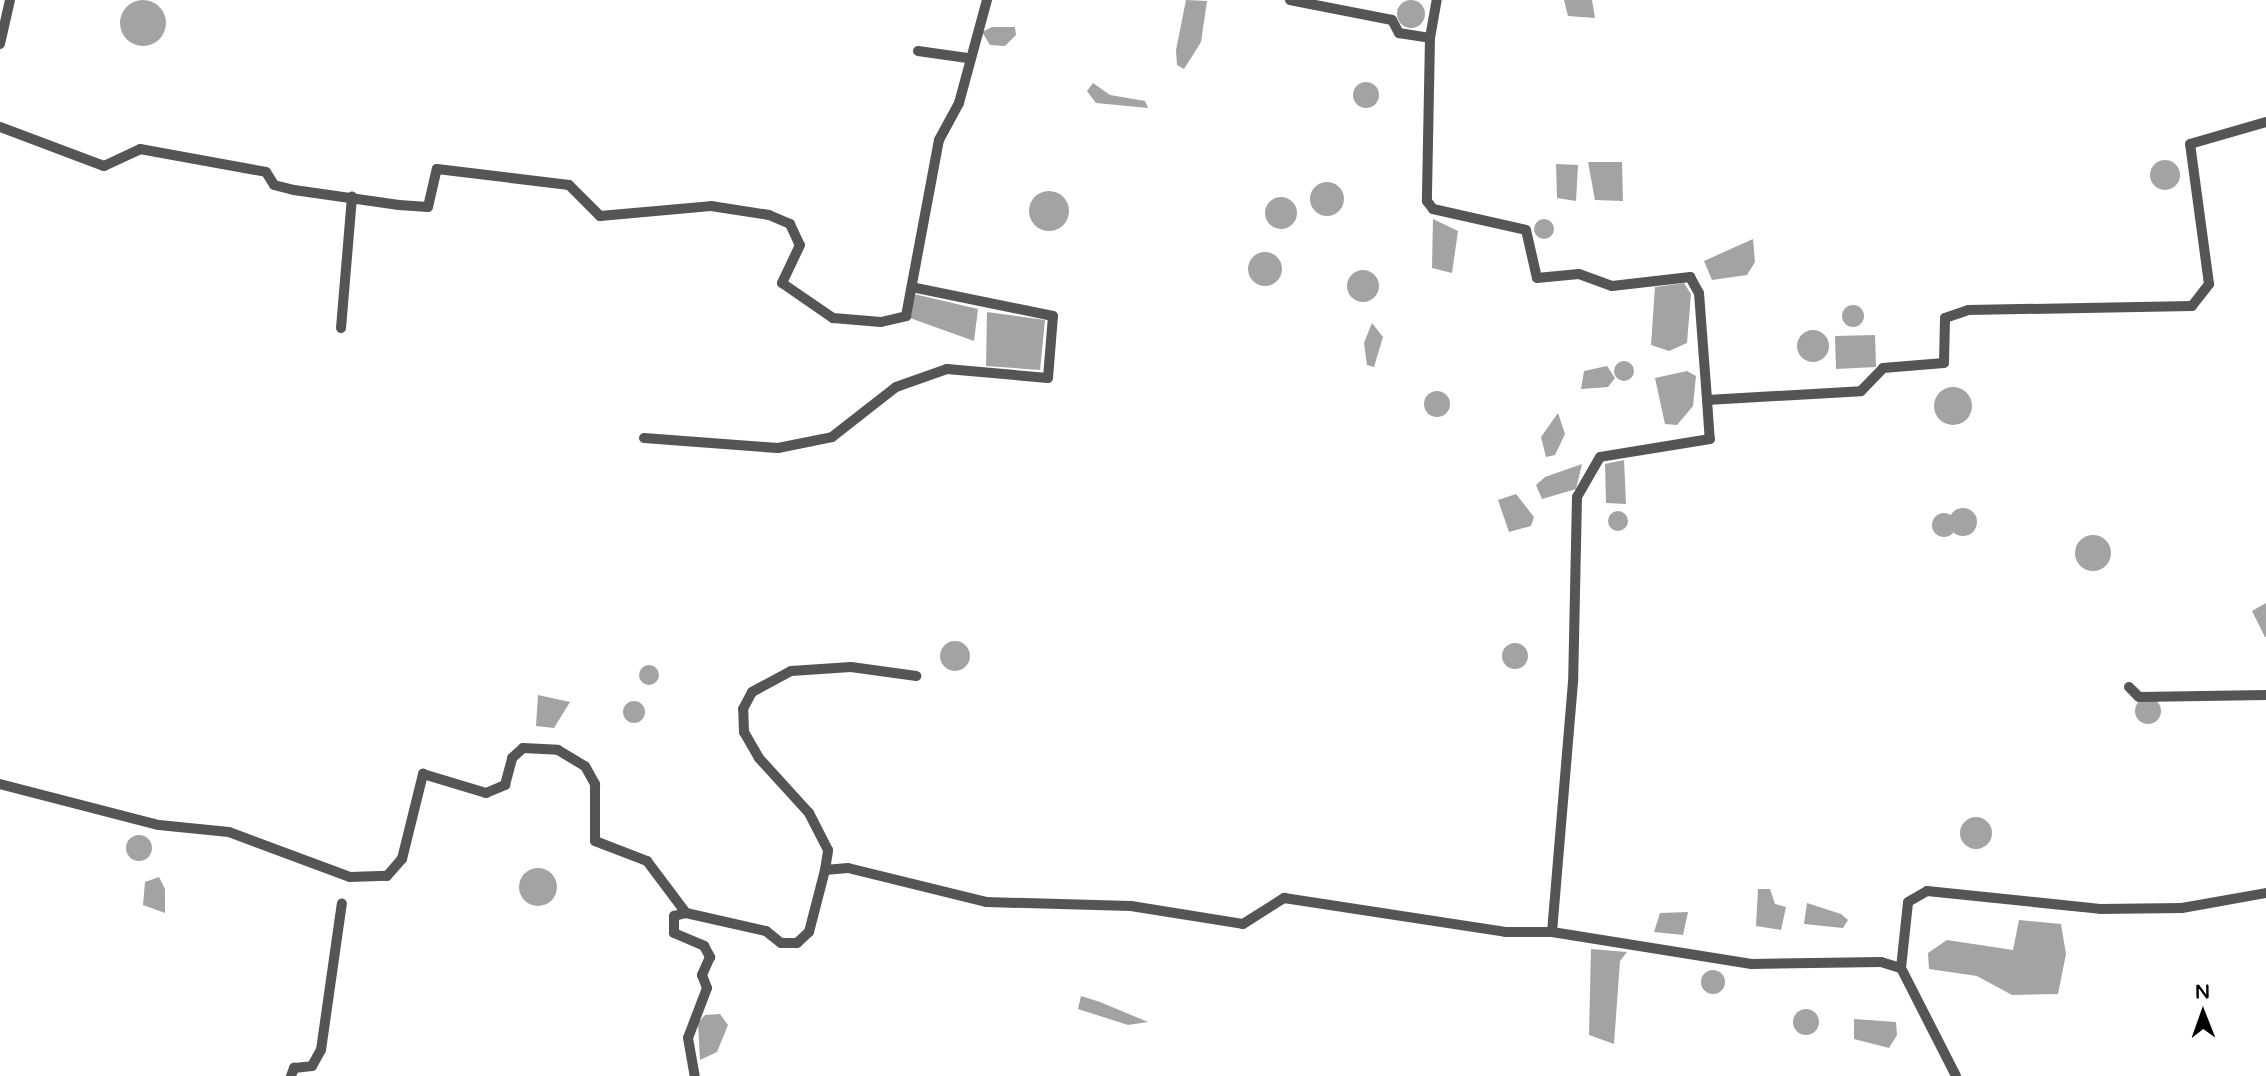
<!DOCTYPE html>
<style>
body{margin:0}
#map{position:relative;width:2266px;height:1076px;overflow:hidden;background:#fff;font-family:"Varela Round",sans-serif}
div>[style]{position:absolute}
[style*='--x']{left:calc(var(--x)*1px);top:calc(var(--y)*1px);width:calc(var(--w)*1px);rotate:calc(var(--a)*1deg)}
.water>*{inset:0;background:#a3a3a3}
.round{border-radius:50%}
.street>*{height:10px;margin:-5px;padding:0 5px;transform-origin:5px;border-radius:5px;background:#555}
span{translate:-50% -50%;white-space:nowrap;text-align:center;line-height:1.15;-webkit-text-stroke:6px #fff;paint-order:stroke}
.north{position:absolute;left:2168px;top:978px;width:70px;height:70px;-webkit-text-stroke:5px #fff;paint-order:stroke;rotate:359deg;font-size:19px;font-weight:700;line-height:28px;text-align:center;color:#000}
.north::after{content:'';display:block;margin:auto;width:24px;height:32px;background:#000;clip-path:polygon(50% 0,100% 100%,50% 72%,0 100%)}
</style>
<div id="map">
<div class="water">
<div class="round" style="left:1397px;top:0;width:28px;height:28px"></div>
<div class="round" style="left:120px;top:0;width:46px;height:46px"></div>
<div style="clip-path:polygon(1186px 0,1207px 1px,1201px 42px,1184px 69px,1177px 65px,1176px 50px)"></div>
<div style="clip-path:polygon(1564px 0,1592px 0,1595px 18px,1568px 16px)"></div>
<div style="clip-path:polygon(992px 27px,1015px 27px,1016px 35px,1005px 46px,990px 45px,982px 32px)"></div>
<div class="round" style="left:1353px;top:82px;width:26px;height:26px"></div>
<div style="clip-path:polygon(1093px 83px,1110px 95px,1145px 101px,1148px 108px,1096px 103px,1087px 91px)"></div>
<div class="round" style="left:2150px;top:160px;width:30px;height:30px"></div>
<div style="clip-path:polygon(1588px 162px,1622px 162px,1623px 201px,1595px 200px)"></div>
<div style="clip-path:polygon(1556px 164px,1578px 165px,1576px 201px,1557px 198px)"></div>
<div class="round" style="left:1310px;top:182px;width:34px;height:34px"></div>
<div class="round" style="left:1029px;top:191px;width:40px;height:40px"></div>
<div class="round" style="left:1265px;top:197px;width:32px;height:32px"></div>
<div class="round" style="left:1534px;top:219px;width:20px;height:20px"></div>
<div style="clip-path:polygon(1433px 219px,1458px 231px,1452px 273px,1432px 268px)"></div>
<div style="clip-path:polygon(1753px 239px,1755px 262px,1747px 275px,1712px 280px,1704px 261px)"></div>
<div class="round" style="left:1248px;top:252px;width:34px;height:34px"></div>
<div class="round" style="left:1347px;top:270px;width:32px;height:32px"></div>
<div style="clip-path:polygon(1684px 283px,1691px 294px,1687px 343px,1669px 351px,1651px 345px,1655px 287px)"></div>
<div style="clip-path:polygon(914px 294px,978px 309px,974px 341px,910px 318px)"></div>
<div class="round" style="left:1842px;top:305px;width:22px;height:22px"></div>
<div style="clip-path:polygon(987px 312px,1045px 320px,1040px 370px,986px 366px)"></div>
<div style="clip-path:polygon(1372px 323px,1383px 337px,1374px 367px,1367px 365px,1364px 343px)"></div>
<div class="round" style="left:1797px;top:330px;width:32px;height:32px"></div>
<div style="clip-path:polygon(1875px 335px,1876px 367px,1836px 369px,1835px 336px)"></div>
<div class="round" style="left:1614px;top:361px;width:20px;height:20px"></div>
<div style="clip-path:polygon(1607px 366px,1615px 378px,1608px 387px,1581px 389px,1584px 371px)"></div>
<div style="clip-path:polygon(1687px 371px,1696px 376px,1693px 406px,1677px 425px,1665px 424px,1655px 378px)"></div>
<div class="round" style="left:1934px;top:387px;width:38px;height:38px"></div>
<div class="round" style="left:1424px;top:391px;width:26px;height:26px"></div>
<div style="clip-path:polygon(1558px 413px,1565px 434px,1555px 455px,1546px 457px,1541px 437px)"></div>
<div style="clip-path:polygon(1624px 460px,1626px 504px,1606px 503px,1605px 464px)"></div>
<div style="clip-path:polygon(1582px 464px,1576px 489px,1542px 499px,1536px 485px,1545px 477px)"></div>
<div style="clip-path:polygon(1516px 494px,1534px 517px,1531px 526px,1509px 532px,1498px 500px)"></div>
<div class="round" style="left:1949px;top:508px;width:28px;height:28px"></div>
<div class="round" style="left:1608px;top:511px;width:20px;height:20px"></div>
<div class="round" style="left:1932px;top:513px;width:24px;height:24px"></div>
<div class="round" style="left:2075px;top:535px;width:36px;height:36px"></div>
<div style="clip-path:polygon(2266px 603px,2266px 637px,2265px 637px,2252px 611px)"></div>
<div class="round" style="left:940px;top:641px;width:30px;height:30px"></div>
<div class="round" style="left:1502px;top:643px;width:26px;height:26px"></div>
<div class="round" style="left:639px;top:665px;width:20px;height:20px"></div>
<div style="clip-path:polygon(538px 695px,570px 702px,554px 728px,536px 726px)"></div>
<div class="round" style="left:2135px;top:698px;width:26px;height:26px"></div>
<div class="round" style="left:623px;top:701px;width:22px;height:22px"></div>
<div class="round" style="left:1960px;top:817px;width:32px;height:32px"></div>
<div class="round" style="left:126px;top:835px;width:26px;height:26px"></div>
<div class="round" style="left:519px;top:868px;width:38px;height:38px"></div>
<div style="clip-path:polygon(159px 877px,165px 889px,165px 913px,143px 905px,145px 882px)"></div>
<div style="clip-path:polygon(1758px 889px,1770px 889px,1775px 904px,1786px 907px,1781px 930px,1756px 926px)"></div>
<div style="clip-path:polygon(1807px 903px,1841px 914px,1848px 920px,1843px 928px,1804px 924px)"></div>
<div style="clip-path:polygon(1688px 912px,1683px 935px,1654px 932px,1660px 913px)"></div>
<div style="clip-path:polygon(2019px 920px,2061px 924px,2066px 954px,2058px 994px,2012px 995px,1977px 976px,1929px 969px,1928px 953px,1947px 940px,2013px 950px)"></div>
<div style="clip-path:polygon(1591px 949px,1627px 952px,1620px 961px,1614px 1044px,1589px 1035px)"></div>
<div class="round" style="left:1701px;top:970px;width:24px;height:24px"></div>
<div style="clip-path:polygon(1081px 996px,1100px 1002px,1148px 1022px,1128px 1025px,1078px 1009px)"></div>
<div class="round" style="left:1793px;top:1009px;width:26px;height:26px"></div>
<div style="clip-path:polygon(720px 1014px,728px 1025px,717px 1052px,700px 1060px,698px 1023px,705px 1015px)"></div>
<div style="clip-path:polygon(1854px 1019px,1896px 1022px,1897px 1035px,1889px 1048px,1854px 1039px)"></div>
</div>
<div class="street">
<div style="--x:1290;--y:0;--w:104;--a:11.1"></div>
<div style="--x:1392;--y:20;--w:15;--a:62"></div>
<div style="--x:1399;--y:33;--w:31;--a:9"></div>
<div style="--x:1430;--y:38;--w:39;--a:-80"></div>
<div style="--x:1430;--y:38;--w:163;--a:91.1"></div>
<div style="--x:1427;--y:201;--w:10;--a:53"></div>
<div style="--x:1433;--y:209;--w:95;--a:12.7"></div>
<div style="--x:1526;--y:230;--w:49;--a:77.1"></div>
<div style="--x:1537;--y:278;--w:42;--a:-5.4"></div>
<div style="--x:1579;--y:274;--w:35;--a:20"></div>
<div style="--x:1612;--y:286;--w:79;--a:-6.6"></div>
<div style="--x:1690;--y:277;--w:18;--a:61"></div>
<div style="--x:1699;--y:293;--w:107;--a:85.7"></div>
<div style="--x:1707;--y:400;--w:154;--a:-3.3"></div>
<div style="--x:1861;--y:391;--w:32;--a:-46"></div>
<div style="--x:1883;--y:368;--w:61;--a:-4.7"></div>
<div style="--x:1944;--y:363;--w:45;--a:-88.7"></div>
<div style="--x:1945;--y:318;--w:24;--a:-19"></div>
<div style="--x:1968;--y:310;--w:224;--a:-1"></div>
<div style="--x:2192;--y:306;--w:28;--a:-52"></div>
<div style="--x:2209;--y:284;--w:141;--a:-97.7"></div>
<div style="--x:2190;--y:144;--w:79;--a:-16.1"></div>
<div style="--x:0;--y:44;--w:45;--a:-77.2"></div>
<div style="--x:918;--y:51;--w:50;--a:8"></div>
<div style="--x:0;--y:127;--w:111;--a:20.6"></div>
<div style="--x:104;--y:166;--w:40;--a:-25"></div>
<div style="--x:140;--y:149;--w:128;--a:10.3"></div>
<div style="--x:266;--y:172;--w:15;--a:58"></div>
<div style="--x:274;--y:185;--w:21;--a:14"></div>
<div style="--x:294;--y:190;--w:106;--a:8.1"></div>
<div style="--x:399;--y:205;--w:29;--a:4"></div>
<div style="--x:428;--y:207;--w:39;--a:-77"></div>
<div style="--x:437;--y:169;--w:133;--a:6.9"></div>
<div style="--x:569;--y:185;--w:44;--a:45"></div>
<div style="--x:600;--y:216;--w:111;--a:-5.1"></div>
<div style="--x:711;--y:206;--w:59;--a:8.8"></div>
<div style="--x:769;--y:215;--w:23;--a:23"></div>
<div style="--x:790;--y:224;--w:23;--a:65"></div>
<div style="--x:800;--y:245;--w:42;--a:115.3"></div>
<div style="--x:782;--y:283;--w:62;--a:34.5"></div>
<div style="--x:833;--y:318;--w:48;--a:4.8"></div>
<div style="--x:881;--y:322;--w:26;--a:-13"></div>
<div style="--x:906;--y:316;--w:179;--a:-79.4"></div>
<div style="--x:939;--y:140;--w:42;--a:-61.6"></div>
<div style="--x:959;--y:103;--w:107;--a:-74.8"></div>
<div style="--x:341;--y:328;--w:132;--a:-85.2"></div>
<div style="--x:1707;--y:400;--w:39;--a:86"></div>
<div style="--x:1710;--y:439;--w:111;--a:170.7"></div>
<div style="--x:1600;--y:457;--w:46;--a:119.9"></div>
<div style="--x:1577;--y:497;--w:185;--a:91.2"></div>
<div style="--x:1573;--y:682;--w:251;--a:94.8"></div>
<div style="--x:1552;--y:932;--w:202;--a:9.1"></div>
<div style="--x:1751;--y:964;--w:130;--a:-0.9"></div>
<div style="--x:1881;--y:962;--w:21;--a:17"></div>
<div style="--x:1901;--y:968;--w:121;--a:63"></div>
<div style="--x:644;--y:438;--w:134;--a:4.3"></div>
<div style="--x:778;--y:448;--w:55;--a:-11.5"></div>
<div style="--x:832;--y:437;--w:81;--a:-38"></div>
<div style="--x:896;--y:387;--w:54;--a:-19.4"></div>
<div style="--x:947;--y:369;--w:101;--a:5.1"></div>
<div style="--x:1048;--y:378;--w:62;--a:-85.4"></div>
<div style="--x:1053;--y:316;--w:144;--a:-168.4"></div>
<div style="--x:2129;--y:687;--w:14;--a:45"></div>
<div style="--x:2139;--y:697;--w:127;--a:-0.9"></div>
<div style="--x:0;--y:784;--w:164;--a:14.5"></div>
<div style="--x:159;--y:825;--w:70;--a:5.7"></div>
<div style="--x:229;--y:832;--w:129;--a:20.4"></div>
<div style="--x:350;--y:877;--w:37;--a:-2"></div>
<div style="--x:387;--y:876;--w:23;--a:-49"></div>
<div style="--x:402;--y:859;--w:88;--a:-76.1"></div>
<div style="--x:423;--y:774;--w:66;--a:16.8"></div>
<div style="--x:486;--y:793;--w:21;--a:-23"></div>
<div style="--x:505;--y:785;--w:28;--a:-75"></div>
<div style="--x:512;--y:758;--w:15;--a:-42"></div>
<div style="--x:523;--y:748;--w:35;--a:3"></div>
<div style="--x:558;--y:750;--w:31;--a:31"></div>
<div style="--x:585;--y:766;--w:21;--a:61"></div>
<div style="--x:595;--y:784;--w:57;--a:90"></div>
<div style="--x:595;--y:841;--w:56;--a:21"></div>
<div style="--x:647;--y:861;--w:65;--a:53.1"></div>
<div style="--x:686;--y:913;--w:82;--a:12.7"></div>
<div style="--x:766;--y:931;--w:19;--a:39"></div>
<div style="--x:781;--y:943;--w:16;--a:0"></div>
<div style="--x:797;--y:943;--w:16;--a:-43"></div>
<div style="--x:809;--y:932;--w:64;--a:-75.5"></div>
<div style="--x:825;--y:870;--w:23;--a:-5"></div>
<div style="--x:848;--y:868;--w:142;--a:13.8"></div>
<div style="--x:986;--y:902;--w:145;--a:1.6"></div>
<div style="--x:1131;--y:906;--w:113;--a:9.1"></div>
<div style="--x:1243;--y:924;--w:49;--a:-32.4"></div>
<div style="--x:1284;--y:898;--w:224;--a:8.7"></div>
<div style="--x:1505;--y:932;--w:47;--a:0"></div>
<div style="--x:825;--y:870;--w:20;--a:-81"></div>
<div style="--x:828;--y:850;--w:42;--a:-117.2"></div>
<div style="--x:809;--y:813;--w:74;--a:-132.3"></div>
<div style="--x:759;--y:758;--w:30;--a:-120"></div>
<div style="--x:744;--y:732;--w:23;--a:-92"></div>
<div style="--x:743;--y:709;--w:19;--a:-62"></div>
<div style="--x:752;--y:692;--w:44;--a:-28.3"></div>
<div style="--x:791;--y:671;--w:60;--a:-3.8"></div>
<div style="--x:851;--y:667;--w:66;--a:7.9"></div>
<div style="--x:686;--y:913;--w:12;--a:166"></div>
<div style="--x:674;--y:916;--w:17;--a:90"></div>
<div style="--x:674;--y:933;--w:33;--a:23"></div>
<div style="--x:704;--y:946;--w:13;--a:61"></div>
<div style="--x:710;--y:957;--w:20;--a:114"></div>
<div style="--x:702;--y:975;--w:14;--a:69"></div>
<div style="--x:707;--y:988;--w:53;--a:110.8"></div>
<div style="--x:688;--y:1038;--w:39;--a:80"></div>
<div style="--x:1901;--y:968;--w:66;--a:-83.9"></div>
<div style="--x:1908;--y:902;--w:22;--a:-30"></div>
<div style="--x:1927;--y:891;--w:174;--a:5.9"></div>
<div style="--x:2100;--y:909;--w:82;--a:-0.7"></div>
<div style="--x:2182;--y:908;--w:85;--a:-10.1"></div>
<div style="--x:291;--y:1076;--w:9;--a:-69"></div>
<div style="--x:294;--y:1068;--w:18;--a:-6"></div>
<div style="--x:312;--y:1066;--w:18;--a:-61"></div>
<div style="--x:321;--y:1050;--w:148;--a:-81.9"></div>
</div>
<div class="north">N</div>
</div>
